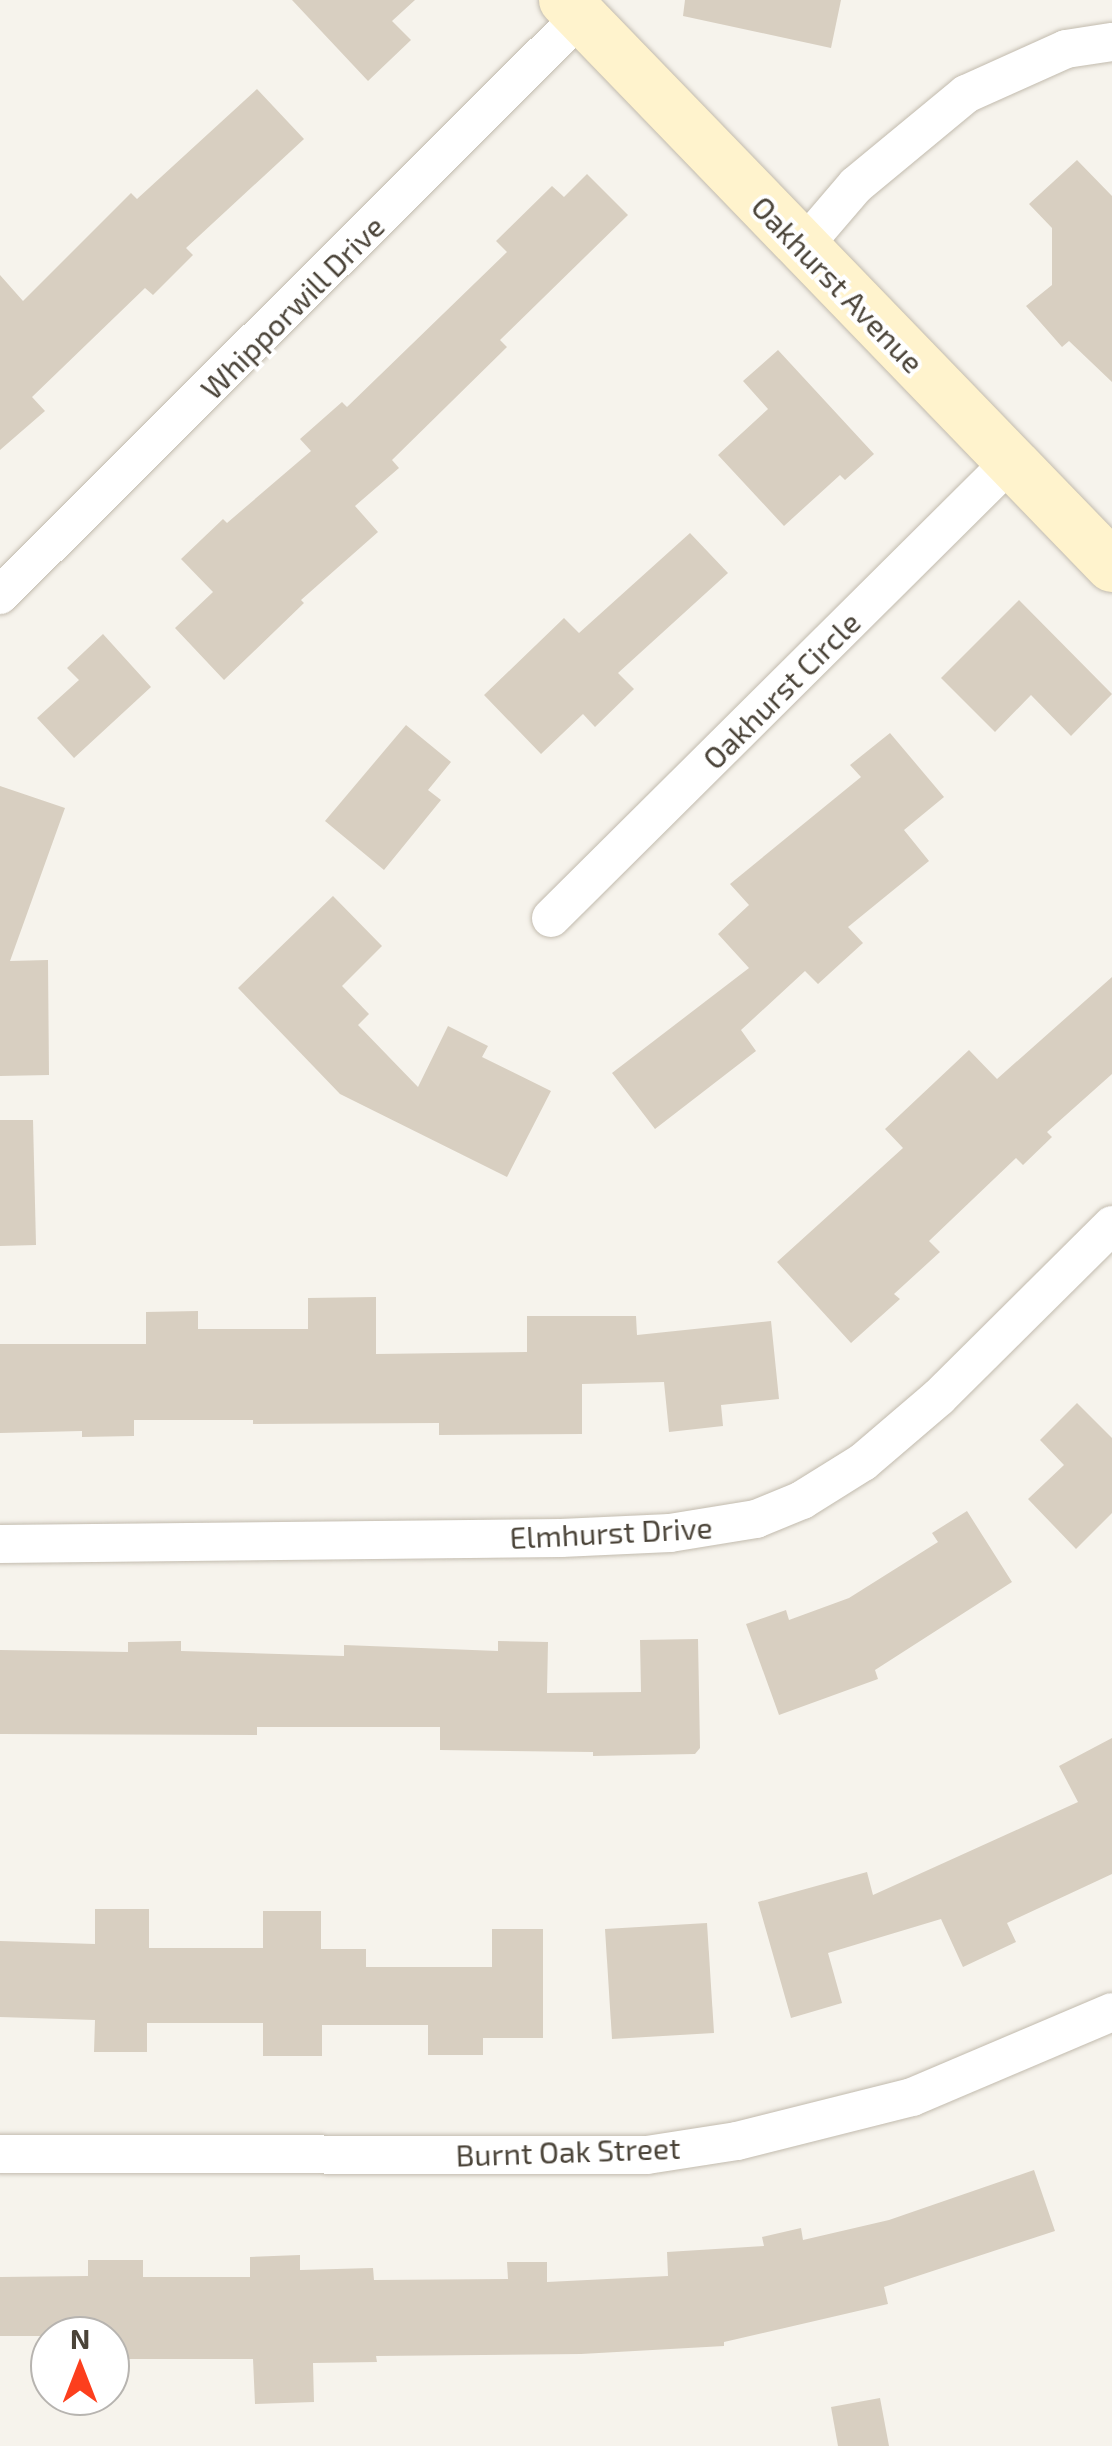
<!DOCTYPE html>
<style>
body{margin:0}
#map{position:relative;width:1112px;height:2446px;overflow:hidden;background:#f6f3ec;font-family:"Exo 2",sans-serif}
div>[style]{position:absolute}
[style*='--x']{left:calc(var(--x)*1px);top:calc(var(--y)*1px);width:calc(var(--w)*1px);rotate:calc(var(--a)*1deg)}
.building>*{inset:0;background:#d8cfc1}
.roads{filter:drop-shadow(0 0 2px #c2bbae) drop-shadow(0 0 2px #c2bbae)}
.street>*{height:38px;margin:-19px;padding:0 19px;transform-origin:19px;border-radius:19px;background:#fff}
.secondary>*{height:52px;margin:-26px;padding:0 26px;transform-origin:26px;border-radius:26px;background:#fff3cd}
span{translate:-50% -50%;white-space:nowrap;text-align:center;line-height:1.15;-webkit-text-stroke:8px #fff;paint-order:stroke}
.street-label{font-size:30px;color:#4b4439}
.north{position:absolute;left:30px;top:2316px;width:100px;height:100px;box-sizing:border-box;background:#fff;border:2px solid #b7b4b0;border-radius:50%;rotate:0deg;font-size:28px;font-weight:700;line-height:40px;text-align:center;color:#4b4439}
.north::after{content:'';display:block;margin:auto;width:35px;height:45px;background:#fc3f1d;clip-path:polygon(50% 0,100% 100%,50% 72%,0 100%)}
</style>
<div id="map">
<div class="building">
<div style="clip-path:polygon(292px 0,415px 0,392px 21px,411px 40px,368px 81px)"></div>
<div style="clip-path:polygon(685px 0,841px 0,831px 48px,683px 16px)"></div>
<div style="clip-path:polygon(257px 89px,304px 139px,186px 248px,193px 255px,153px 295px,145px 288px,32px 397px,45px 411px,0 450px,0 275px,23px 301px,131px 193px,137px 199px)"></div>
<div style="clip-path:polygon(1077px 160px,1112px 196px,1112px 382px,1069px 341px,1062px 347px,1026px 306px,1052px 285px,1052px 228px,1029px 204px)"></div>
<div style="clip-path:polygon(587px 174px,628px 215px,500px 340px,507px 347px,392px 460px,399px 468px,355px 506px,378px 532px,301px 600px,304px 603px,224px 680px,175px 628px,213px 592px,181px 559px,223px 519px,227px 523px,311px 451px,300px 439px,342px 402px,347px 407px,507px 252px,496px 241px,552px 186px,564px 197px)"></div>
<div style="clip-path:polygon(778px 350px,874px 454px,845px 480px,840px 475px,784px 526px,718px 455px,768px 409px,743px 381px)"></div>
<div style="clip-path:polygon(690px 533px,728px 573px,618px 673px,634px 689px,595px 727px,583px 714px,541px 754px,484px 695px,564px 618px,579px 633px)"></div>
<div style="clip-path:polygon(1019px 600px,1112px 694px,1071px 736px,1031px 695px,995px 732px,941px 678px)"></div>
<div style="clip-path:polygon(103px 634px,151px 687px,74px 758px,37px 718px,79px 680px,67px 668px)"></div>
<div style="clip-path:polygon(406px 725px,451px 762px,428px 790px,441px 800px,384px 870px,325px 821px)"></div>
<div style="clip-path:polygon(890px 733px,944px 797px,904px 830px,929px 861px,848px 927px,863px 943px,818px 984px,805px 971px,741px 1030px,756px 1051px,655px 1129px,612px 1073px,749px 968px,718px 934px,749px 905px,730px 884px,861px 777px,850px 765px)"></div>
<div style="clip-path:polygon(0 786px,65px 808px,10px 961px,48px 960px,49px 1075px,0 1076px)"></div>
<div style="clip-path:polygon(333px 896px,382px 946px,342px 986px,369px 1014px,358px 1025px,418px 1087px,448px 1026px,488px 1046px,482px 1057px,551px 1091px,507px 1177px,340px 1094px,238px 988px)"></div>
<div style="clip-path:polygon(1112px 977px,1112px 1074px,1047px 1132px,1052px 1137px,1023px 1165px,1016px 1158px,929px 1241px,940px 1252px,894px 1294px,900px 1299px,851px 1343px,777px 1262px,903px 1148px,885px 1129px,969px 1050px,997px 1079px)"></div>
<div style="clip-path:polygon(0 1120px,33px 1120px,36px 1245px,0 1246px)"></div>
<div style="clip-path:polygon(376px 1297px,376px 1354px,527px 1352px,527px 1316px,636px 1316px,637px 1335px,771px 1321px,779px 1399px,721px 1405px,723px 1426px,669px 1432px,664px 1382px,582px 1384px,582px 1434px,439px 1435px,439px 1423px,253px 1424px,253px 1420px,134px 1420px,134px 1436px,82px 1437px,82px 1431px,0 1433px,0 1344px,146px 1344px,146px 1312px,198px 1311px,198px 1329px,308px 1329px,308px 1298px)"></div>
<div style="clip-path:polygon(1077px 1403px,1112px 1438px,1112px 1513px,1076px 1549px,1028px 1499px,1064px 1465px,1040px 1440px)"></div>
<div style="clip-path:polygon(967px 1511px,1012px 1582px,875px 1670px,878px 1679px,779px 1715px,746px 1624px,786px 1610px,789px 1620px,849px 1598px,938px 1542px,932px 1533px)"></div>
<div style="clip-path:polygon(698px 1639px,700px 1748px,695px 1754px,593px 1756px,593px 1752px,440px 1750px,440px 1727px,257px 1727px,257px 1735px,0 1734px,0 1650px,128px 1652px,128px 1642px,181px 1641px,181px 1651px,344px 1656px,344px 1645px,498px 1651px,498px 1641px,548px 1642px,547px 1693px,641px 1692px,640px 1640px)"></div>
<div style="clip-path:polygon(1112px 1738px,1112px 1874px,1007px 1923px,1016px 1942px,963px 1967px,941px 1919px,828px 1953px,842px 2003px,791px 2018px,758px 1902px,867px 1872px,873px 1895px,1078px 1802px,1059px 1766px)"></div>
<div style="clip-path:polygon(95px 1909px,149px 1909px,149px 1948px,263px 1948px,263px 1911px,321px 1911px,321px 1949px,366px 1949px,366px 1967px,492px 1967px,492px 1929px,543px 1929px,543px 2038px,483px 2038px,483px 2055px,428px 2055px,428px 2025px,322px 2025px,322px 2056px,263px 2056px,263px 2023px,147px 2023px,147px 2052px,94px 2052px,95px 2020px,0 2017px,0 1941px,95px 1944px)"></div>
<div style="clip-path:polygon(707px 1923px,714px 2033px,612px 2039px,605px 1929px)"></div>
<div style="clip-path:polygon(1034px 2170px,1055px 2231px,884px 2287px,888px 2304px,724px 2342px,724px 2346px,581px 2354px,376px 2356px,377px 2362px,313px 2363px,314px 2402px,255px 2404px,253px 2359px,110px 2359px,110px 2336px,0 2336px,0 2277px,88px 2276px,88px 2260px,143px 2260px,143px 2277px,250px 2277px,250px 2257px,300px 2255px,300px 2270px,373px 2268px,374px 2280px,508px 2279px,507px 2262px,547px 2262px,547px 2282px,668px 2276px,667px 2252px,764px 2246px,762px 2237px,801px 2228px,803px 2240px,889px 2220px)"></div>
<div style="clip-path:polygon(880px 2398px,889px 2446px,838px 2446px,831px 2407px)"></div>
</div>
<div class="roads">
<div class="street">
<div style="--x:802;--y:248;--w:83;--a:-49.4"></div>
<div style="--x:856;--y:185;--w:143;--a:-39.6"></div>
<div style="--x:966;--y:94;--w:110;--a:-24.2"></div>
<div style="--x:1066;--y:49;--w:47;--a:-8.7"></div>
<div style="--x:0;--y:595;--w:820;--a:-44.9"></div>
<div style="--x:551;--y:918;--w:647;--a:-44.81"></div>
<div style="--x:0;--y:1544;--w:561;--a:-0.61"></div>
<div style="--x:561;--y:1538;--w:109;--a:-2.6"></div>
<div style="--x:670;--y:1533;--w:87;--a:-9.2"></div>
<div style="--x:756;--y:1519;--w:50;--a:-22.4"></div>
<div style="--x:802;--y:1500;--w:72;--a:-31.9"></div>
<div style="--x:863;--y:1462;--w:100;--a:-40.5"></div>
<div style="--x:939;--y:1397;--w:244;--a:-44.8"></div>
<div style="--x:0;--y:2154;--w:647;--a:0.09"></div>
<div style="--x:647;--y:2155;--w:91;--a:-8.8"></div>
<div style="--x:737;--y:2141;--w:180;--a:-14.1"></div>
<div style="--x:912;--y:2097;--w:217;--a:-23"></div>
</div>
<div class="secondary">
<div style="--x:565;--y:0;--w:787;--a:45.98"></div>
</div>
</div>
<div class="street-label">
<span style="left:838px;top:284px;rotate:46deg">Oakhurst Avenue</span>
<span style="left:292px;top:307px;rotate:-45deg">Whipporwill Drive</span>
<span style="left:781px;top:690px;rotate:-45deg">Oakhurst Circle</span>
<span style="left:611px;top:1532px;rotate:-3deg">Elmhurst Drive</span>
<span style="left:568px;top:2151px;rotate:-2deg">Burnt Oak Street</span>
</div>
<div class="north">N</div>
</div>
